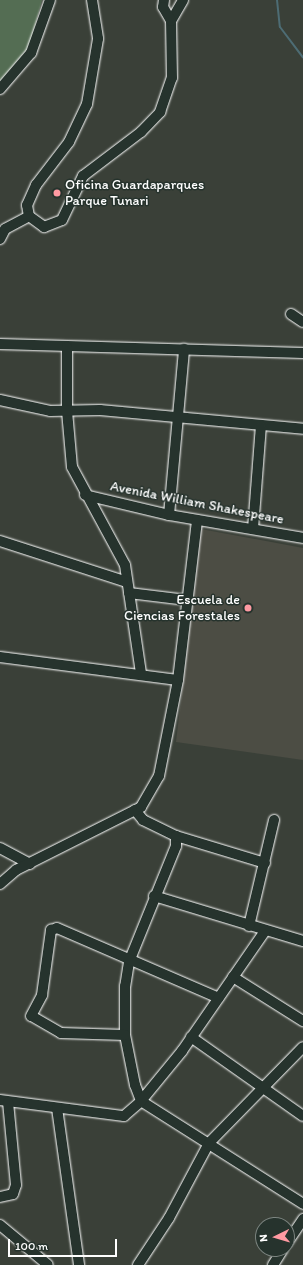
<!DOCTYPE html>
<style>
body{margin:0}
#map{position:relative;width:303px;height:1265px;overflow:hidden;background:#3a4038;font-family:Itim,sans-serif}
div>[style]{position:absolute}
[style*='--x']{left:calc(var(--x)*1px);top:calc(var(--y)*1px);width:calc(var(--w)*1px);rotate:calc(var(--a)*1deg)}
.built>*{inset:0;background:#4c4d44}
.green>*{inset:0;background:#546d53}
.stream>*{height:2px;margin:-1px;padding:0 1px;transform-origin:1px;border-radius:1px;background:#4d6c74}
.roads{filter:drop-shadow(0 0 1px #fff) drop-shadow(0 0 1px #fff)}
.minor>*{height:10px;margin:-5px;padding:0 5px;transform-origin:5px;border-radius:5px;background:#26332d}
.dots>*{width:11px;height:11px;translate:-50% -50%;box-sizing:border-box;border:2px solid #26332d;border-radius:50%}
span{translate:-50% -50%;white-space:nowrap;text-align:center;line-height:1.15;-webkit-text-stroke:3px #26332d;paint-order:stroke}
.poi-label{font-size:14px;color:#fff}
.left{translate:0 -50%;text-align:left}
.right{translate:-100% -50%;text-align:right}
.street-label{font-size:14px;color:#fff}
.north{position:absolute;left:255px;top:1217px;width:40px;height:40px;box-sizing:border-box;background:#26332d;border:1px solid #7d8581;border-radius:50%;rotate:265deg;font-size:11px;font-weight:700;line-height:16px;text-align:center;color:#fff}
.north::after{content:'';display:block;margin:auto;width:14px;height:18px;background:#ff9aa2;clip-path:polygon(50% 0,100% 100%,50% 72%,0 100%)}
.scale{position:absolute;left:8px;top:1239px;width:109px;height:18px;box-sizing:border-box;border:2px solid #fff;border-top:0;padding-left:5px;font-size:12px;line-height:14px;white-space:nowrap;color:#fff;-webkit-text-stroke:3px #26332d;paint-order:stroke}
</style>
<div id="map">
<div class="built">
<div style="clip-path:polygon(201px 529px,303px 548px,303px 760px,176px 742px)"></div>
</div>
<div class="green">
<div style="clip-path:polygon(0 0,42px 0,29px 47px,0 81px)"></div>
</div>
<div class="stream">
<div style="--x:277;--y:0;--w:27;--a:84"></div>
<div style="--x:280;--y:27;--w:38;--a:53"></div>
</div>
<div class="roads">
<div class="minor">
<div style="--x:92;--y:0;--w:39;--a:81"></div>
<div style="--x:98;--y:39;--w:66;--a:99.6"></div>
<div style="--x:87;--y:104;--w:42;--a:115.3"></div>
<div style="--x:69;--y:142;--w:54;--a:127.5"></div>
<div style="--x:36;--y:185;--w:22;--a:114"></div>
<div style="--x:27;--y:205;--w:11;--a:80"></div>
<div style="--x:29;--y:216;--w:19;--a:36"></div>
<div style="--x:44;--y:227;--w:19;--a:-21"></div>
<div style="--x:62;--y:220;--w:49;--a:-64.5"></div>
<div style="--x:83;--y:176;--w:73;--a:-37.2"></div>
<div style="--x:141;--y:132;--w:28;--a:-46"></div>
<div style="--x:160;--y:112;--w:36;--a:-71"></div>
<div style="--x:172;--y:78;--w:57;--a:-91"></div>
<div style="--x:171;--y:21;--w:24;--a:-60"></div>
<div style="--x:164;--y:0;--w:7;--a:98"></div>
<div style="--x:163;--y:7;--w:16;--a:60"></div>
<div style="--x:0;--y:89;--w:48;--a:-49.3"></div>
<div style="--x:31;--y:53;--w:56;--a:-70.3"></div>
<div style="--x:0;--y:239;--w:11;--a:-63"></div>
<div style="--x:5;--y:229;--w:27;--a:-28"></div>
<div style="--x:291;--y:314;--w:14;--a:34"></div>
<div style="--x:0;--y:344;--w:303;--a:1.7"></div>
<div style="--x:67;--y:347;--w:64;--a:90"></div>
<div style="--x:67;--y:411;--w:56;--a:84.9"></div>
<div style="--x:72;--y:467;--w:111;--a:61.6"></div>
<div style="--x:125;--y:565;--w:109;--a:81.6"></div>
<div style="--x:0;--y:400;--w:51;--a:12.4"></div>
<div style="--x:50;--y:411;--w:50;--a:-1.1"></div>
<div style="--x:100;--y:410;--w:204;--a:5.3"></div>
<div style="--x:85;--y:495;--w:86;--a:13.4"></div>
<div style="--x:169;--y:515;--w:136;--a:9.7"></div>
<div style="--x:169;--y:515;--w:167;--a:-84.8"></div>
<div style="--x:253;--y:529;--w:103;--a:-85.6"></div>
<div style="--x:0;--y:541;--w:133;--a:17.9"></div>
<div style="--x:129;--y:593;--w:58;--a:6.9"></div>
<div style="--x:0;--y:657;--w:179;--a:7.4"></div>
<div style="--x:135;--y:810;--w:13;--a:51"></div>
<div style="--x:143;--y:820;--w:37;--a:26"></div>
<div style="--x:176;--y:836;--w:93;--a:16.9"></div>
<div style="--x:176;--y:836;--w:10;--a:90"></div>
<div style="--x:176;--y:846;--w:125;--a:112.1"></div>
<div style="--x:129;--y:962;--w:24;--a:99"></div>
<div style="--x:125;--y:986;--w:49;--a:90"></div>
<div style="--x:125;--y:1035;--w:51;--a:78.7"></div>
<div style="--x:135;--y:1085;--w:17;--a:69"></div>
<div style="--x:141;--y:1101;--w:192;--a:32.4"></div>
<div style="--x:0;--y:848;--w:34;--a:28"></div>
<div style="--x:0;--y:884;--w:21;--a:-41"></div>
<div style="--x:16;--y:870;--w:140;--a:-26.7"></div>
<div style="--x:141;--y:807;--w:36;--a:-60"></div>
<div style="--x:159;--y:776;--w:98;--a:-78.8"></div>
<div style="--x:178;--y:680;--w:161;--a:-83.2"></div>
<div style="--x:154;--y:896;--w:156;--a:16.8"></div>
<div style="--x:249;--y:926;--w:109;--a:-76.7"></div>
<div style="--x:233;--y:977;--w:83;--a:32.2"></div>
<div style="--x:125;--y:1035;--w:64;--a:-178.2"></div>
<div style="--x:61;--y:1033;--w:34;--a:-150"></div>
<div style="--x:31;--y:1016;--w:24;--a:-62"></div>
<div style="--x:42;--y:995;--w:66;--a:-82.1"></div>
<div style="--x:51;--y:930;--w:6;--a:-18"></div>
<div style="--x:57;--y:928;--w:176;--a:23.4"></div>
<div style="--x:191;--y:1037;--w:137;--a:35.2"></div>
<div style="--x:0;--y:1100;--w:125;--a:7.4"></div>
<div style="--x:124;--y:1116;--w:23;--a:-41"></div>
<div style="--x:141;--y:1101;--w:65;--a:-50.6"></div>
<div style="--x:182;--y:1051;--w:146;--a:-55.3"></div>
<div style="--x:57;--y:1108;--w:159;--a:82"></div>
<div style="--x:0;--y:1197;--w:13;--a:-13"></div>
<div style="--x:13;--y:1194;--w:9;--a:-72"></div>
<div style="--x:16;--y:1185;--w:83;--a:-95.5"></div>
<div style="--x:0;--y:1225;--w:62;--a:39.8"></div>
<div style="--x:287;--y:1243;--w:29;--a:-56"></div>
<div style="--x:138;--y:1265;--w:56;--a:-56.6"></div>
<div style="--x:169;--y:1218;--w:85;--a:-61.9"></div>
<div style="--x:209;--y:1143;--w:134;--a:-45.6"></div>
<div style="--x:273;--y:1265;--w:19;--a:-58"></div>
</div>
</div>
<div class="dots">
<div style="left:57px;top:193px;background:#ff9aa2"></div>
<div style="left:248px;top:608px;background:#ff9aa2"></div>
</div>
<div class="poi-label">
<span class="left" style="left:65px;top:193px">Oficina Guardaparques<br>Parque Tunari</span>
<span class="right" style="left:240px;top:608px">Escuela de<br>Ciencias Forestales</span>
</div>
<div class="street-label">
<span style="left:197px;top:503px;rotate:11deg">Avenida William Shakespeare</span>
</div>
<div class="north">N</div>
<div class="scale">100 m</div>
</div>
